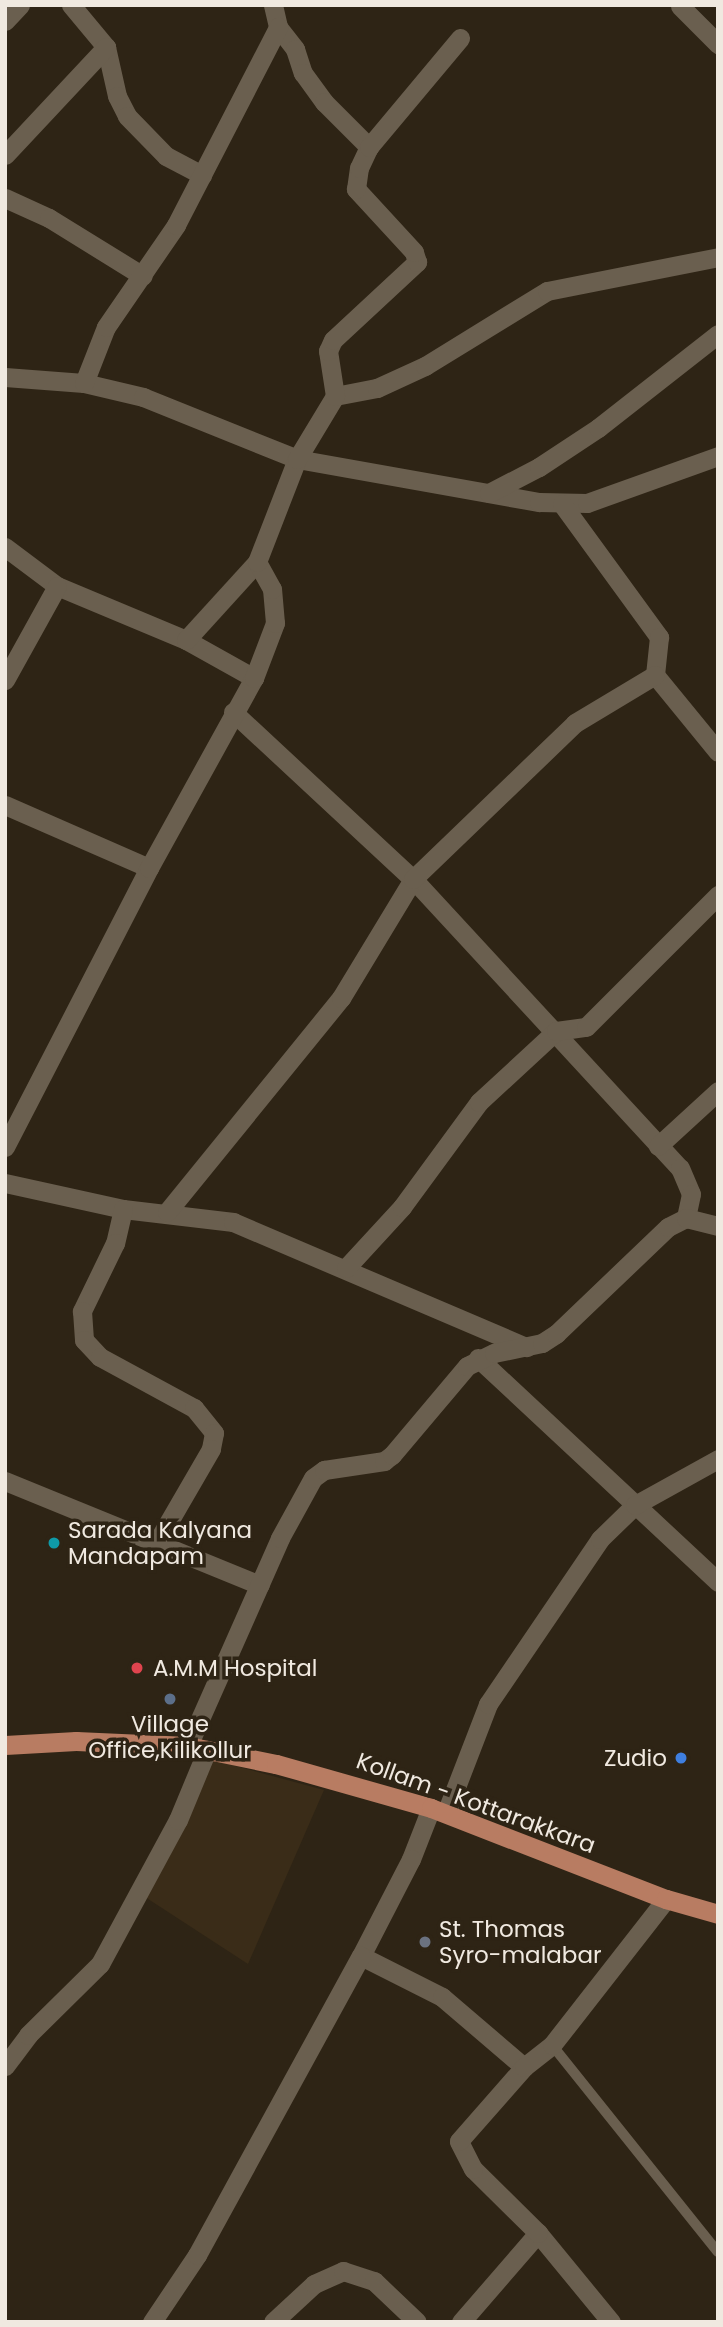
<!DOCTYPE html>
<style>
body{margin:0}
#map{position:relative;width:723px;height:2327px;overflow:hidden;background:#2e2415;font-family:Poppins,sans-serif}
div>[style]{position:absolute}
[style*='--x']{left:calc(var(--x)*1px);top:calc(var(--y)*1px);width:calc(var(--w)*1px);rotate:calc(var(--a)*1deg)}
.built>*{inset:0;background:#3a2c18}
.service>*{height:10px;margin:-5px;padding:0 5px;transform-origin:5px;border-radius:5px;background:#6a5f4f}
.minor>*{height:19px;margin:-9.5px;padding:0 9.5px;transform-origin:9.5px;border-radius:9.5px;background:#6a5f4f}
.primary>*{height:19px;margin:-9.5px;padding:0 9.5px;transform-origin:9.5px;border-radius:9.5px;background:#b87c62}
.dots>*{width:19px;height:19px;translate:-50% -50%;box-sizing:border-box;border:4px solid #2e2415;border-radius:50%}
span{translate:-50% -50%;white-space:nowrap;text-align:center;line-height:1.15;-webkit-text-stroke:7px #2e2415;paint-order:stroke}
.poi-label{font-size:23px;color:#f0e9e0}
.left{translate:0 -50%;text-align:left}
.right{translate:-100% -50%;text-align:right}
.street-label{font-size:23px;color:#f0e9e0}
.frame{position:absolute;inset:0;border:7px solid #f0e9e0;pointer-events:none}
</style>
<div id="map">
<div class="built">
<div style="clip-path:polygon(210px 1759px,324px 1790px,248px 1964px,142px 1895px)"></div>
</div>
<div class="service">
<div style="--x:552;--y:2045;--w:265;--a:51.3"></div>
</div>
<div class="minor">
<div style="--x:71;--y:5;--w:55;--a:50.2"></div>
<div style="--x:106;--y:47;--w:50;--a:77.3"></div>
<div style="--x:117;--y:96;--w:22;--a:63"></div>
<div style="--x:127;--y:116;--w:56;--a:45.7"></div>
<div style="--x:166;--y:156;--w:41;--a:27.8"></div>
<div style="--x:273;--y:5;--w:23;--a:77"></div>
<div style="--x:278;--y:27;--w:28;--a:52"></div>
<div style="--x:295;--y:49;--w:25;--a:72"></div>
<div style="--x:303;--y:73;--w:36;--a:54"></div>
<div style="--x:324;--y:102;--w:64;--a:45"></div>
<div style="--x:680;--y:6;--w:54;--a:45"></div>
<div style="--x:5;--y:21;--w:22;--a:-47"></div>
<div style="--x:5;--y:155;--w:148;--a:-46.9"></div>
<div style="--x:5;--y:198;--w:48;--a:24.4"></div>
<div style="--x:49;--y:218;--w:110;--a:31.7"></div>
<div style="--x:5;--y:377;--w:79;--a:4.3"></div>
<div style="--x:84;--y:383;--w:61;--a:13.3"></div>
<div style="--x:143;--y:397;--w:166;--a:21.9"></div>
<div style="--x:297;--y:459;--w:246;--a:10.1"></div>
<div style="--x:539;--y:502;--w:48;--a:1.2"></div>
<div style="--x:587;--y:503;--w:139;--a:-19.7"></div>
<div style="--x:84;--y:383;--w:60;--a:-68.6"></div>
<div style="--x:106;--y:327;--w:124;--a:-55.5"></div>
<div style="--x:176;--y:225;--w:223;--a:-62.7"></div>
<div style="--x:335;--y:396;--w:43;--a:-10.8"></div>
<div style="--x:377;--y:388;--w:53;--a:-24.6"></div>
<div style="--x:425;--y:366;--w:143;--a:-31.6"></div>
<div style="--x:547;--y:291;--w:174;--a:-11.2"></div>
<div style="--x:489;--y:493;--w:56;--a:-27.5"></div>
<div style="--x:539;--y:467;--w:71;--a:-33.5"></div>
<div style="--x:598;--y:428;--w:152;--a:-38.1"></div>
<div style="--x:562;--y:504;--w:165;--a:53.9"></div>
<div style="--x:659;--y:637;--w:38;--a:96"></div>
<div style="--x:655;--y:675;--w:99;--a:50.7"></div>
<div style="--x:5;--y:547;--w:65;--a:36.9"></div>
<div style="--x:57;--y:586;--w:140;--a:22.7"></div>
<div style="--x:186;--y:640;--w:78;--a:29.2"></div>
<div style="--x:186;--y:640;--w:105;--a:-47.7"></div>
<div style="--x:5;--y:680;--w:107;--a:-61"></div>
<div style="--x:233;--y:712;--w:246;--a:42.9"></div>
<div style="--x:413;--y:879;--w:393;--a:47.3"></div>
<div style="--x:680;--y:1168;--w:28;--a:67"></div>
<div style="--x:691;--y:1194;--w:25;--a:102"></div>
<div style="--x:5;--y:805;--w:157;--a:23.6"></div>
<div style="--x:658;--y:1146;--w:81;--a:-42.5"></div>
<div style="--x:5;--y:1147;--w:314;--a:-62.7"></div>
<div style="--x:149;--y:868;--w:217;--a:-61.1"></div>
<div style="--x:254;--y:678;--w:59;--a:-69.1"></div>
<div style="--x:275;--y:623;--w:34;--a:-95"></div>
<div style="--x:272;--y:589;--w:31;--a:-119"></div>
<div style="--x:257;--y:562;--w:110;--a:-68.8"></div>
<div style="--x:297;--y:459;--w:74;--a:-58.9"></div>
<div style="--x:335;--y:396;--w:46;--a:-98.8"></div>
<div style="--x:328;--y:351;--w:12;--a:-66"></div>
<div style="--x:333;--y:340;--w:115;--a:-42.9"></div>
<div style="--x:417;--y:262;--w:10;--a:-107"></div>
<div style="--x:414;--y:252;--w:86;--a:-132.6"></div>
<div style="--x:356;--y:189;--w:21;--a:-82"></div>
<div style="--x:359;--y:168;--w:23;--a:-65"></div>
<div style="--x:369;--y:147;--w:142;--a:-50.1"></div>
<div style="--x:5;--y:1183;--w:121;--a:12.4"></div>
<div style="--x:123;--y:1209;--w:111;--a:6.7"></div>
<div style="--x:233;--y:1222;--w:319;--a:23.1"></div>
<div style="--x:123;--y:1209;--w:35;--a:103"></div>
<div style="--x:115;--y:1243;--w:76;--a:115.9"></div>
<div style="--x:82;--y:1311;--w:29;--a:86"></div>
<div style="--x:84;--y:1340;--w:23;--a:47"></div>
<div style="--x:100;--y:1357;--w:107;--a:28.5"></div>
<div style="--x:194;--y:1408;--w:32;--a:51"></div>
<div style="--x:214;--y:1433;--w:16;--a:101"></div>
<div style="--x:211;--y:1449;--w:108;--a:120.1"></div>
<div style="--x:167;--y:1212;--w:276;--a:-50.9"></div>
<div style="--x:341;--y:998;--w:139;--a:-58.8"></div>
<div style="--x:413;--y:879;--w:225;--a:-43.9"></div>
<div style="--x:575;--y:723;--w:93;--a:-31"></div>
<div style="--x:346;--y:1268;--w:83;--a:-47.4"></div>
<div style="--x:402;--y:1207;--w:130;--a:-53.7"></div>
<div style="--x:479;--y:1102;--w:105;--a:-42.7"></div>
<div style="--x:556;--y:1031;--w:30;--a:-8"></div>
<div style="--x:586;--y:1027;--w:187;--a:-45"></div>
<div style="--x:478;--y:1358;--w:328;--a:43"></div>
<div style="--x:5;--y:1481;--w:275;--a:22.2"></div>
<div style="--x:188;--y:1746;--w:227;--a:-66.1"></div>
<div style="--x:280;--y:1538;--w:68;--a:-61.2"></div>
<div style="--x:313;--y:1478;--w:14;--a:-36"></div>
<div style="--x:324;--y:1470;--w:61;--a:-8.5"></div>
<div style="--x:384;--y:1461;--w:10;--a:-37"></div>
<div style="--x:392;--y:1455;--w:116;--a:-49.9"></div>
<div style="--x:467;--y:1366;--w:30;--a:-26"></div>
<div style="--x:494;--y:1353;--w:49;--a:-11.8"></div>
<div style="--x:542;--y:1343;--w:17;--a:-33"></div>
<div style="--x:556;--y:1334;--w:155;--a:-43.7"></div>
<div style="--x:668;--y:1227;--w:20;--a:-27"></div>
<div style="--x:686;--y:1218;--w:33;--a:14"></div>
<div style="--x:431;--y:1808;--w:55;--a:111.4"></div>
<div style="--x:411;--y:1859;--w:109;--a:117.3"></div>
<div style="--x:361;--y:1956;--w:91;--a:26.8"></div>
<div style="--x:442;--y:1997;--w:108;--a:40.5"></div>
<div style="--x:446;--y:1813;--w:117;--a:-68.9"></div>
<div style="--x:488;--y:1704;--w:199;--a:-55.8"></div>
<div style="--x:600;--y:1539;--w:49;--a:-44.2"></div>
<div style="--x:635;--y:1505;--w:95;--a:-29"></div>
<div style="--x:5;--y:2066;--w:39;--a:-53"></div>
<div style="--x:28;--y:2035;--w:101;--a:-44.6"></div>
<div style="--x:100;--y:1964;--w:164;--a:-61.6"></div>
<div style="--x:178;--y:1820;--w:76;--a:-67.5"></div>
<div style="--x:152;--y:2322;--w:81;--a:-56.1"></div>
<div style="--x:197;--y:2255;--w:341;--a:-61.3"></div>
<div style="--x:273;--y:2322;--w:56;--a:-42.8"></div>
<div style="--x:314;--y:2284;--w:32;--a:-24"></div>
<div style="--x:343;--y:2271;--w:33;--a:18"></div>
<div style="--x:374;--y:2281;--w:59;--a:43.6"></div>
<div style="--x:461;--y:2322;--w:118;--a:-49.1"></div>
<div style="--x:611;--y:2322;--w:115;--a:-129.4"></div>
<div style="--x:538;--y:2233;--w:91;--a:-135.4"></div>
<div style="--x:473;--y:2169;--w:31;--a:-117"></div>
<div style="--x:459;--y:2141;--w:98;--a:-48.7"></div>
<div style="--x:524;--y:2067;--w:36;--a:-38"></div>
<div style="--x:552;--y:2045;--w:185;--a:-52"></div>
</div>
<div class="primary">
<div style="--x:5;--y:1745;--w:71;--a:-3.2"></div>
<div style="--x:76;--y:1741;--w:112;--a:2.6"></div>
<div style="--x:188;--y:1746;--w:90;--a:11.6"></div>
<div style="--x:276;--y:1764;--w:161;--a:15.8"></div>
<div style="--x:431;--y:1808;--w:252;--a:21.2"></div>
<div style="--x:666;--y:1899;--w:54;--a:16.1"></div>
</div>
<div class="dots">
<div style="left:54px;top:1543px;background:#0f9aa8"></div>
<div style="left:137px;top:1668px;background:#e0444e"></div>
<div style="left:170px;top:1699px;background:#5c6f8a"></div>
<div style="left:681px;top:1758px;background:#3f7fe0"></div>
<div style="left:425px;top:1942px;background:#6b7280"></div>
</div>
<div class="poi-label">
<span class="left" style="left:68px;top:1543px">Sarada Kalyana<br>Mandapam</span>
<span class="left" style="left:153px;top:1668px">A.M.M Hospital</span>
<span style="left:170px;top:1737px">Village<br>Office,Kilikollur</span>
<span class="right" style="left:667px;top:1758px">Zudio</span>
<span class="left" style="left:439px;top:1942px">St. Thomas<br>Syro-malabar</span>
</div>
<div class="street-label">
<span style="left:476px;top:1803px;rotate:20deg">Kollam - Kottarakkara</span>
</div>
<div class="frame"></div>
</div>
